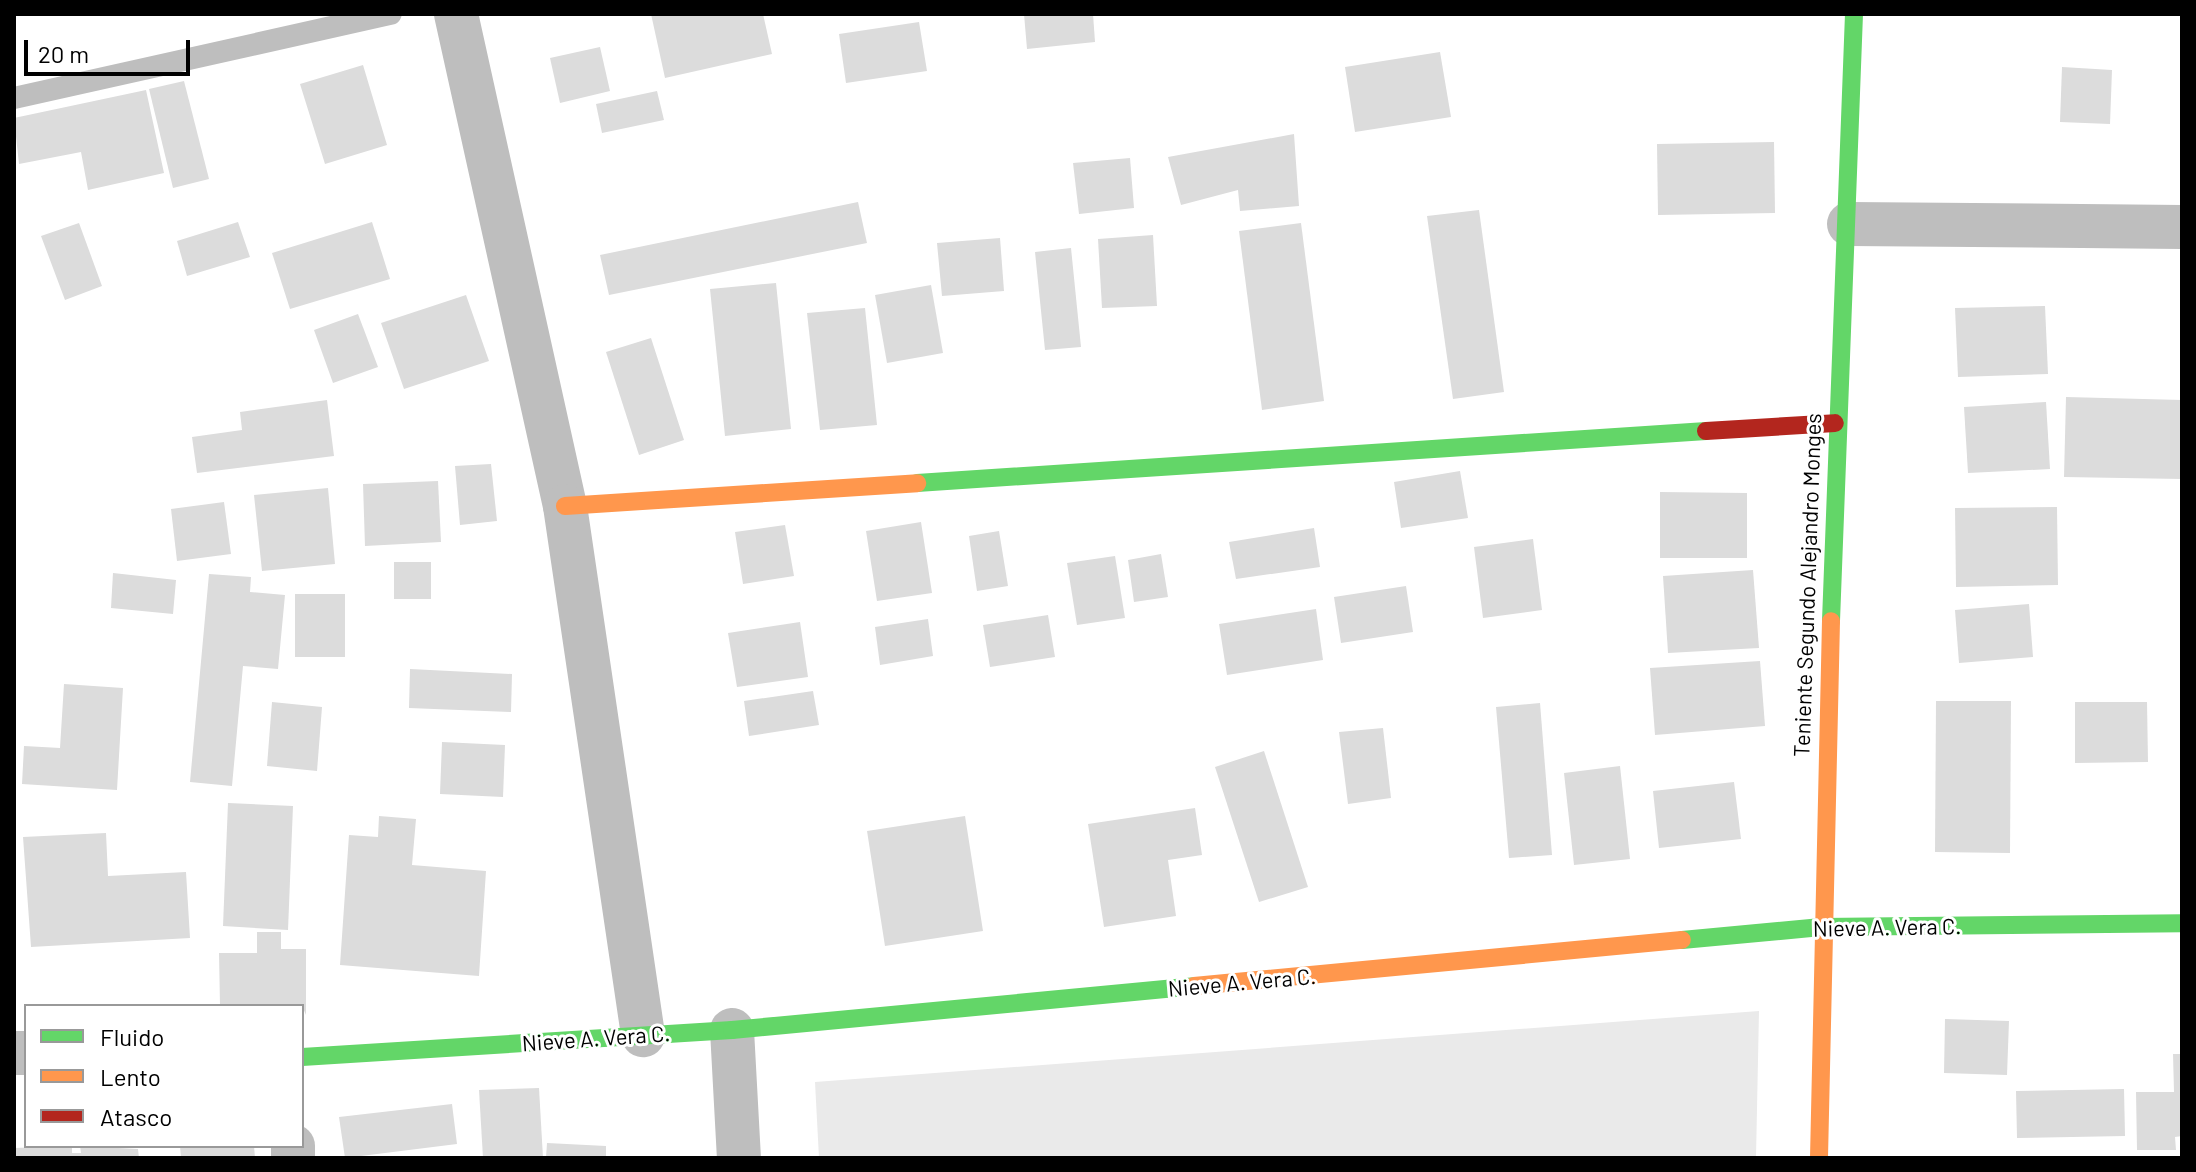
<!DOCTYPE html>
<style>
body{margin:0}
#map{position:relative;width:2196px;height:1172px;overflow:hidden;background:#fff;font-family:Barlow,sans-serif}
div>[style]{position:absolute}
[style*='--x']{left:calc(var(--x)*1px);top:calc(var(--y)*1px);width:calc(var(--w)*1px);rotate:calc(var(--a)*1deg)}
.green>*{inset:0;background:#eaeaea}
.building>*{inset:0;background:#dcdcdc}
.lane>*{height:22px;margin:-11px;padding:0 11px;transform-origin:11px;border-radius:11px;background:#bebebe}
.street>*{height:44px;margin:-22px;padding:0 22px;transform-origin:22px;border-radius:22px;background:#bebebe}
.fast>*{height:18px;margin:-9px;padding:0 9px;transform-origin:9px;border-radius:9px;background:#63d668}
.slow>*{height:18px;margin:-9px;padding:0 9px;transform-origin:9px;border-radius:9px;background:#ff974d}
.jam>*{height:18px;margin:-9px;padding:0 9px;transform-origin:9px;border-radius:9px;background:#b3261e}
span{translate:-50% -50%;white-space:nowrap;text-align:center;line-height:1.15;-webkit-text-stroke:6px #fff;paint-order:stroke}
.street-label{font-size:22px;color:#000}
.frame{position:absolute;inset:0;border:16px solid #000;pointer-events:none}
.legend{position:absolute;left:24px;top:1004px;width:280px;height:144px;box-sizing:border-box;background:#fff;border:2px solid #999;margin:0;padding:10px 14px;list-style:none;font-size:24px;color:#000}
.legend li{display:flex;align-items:center;gap:16px;height:40px}
.legend b{width:40px;border:2px solid #999}
.scale{position:absolute;left:24px;top:40px;width:166px;height:36px;box-sizing:border-box;border:4px solid #000;border-top:0;padding-left:10px;font-size:24px;line-height:28px;white-space:nowrap;color:#000;-webkit-text-stroke:6px #fff;paint-order:stroke}
</style>
<div id="map">
<div class="green">
<div style="clip-path:polygon(1759px 1011px,1756px 1158px,819px 1158px,815px 1082px)"></div>
</div>
<div class="building">
<div style="clip-path:polygon(651px 14px,763px 14px,772px 54px,665px 78px)"></div>
<div style="clip-path:polygon(1024px 14px,1093px 14px,1095px 42px,1027px 49px)"></div>
<div style="clip-path:polygon(919px 22px,927px 71px,846px 83px,839px 34px)"></div>
<div style="clip-path:polygon(600px 47px,610px 91px,560px 103px,550px 58px)"></div>
<div style="clip-path:polygon(1440px 52px,1451px 117px,1355px 132px,1345px 67px)"></div>
<div style="clip-path:polygon(363px 65px,387px 145px,325px 164px,300px 84px)"></div>
<div style="clip-path:polygon(2062px 67px,2112px 70px,2110px 124px,2060px 122px)"></div>
<div style="clip-path:polygon(184px 81px,209px 179px,173px 188px,149px 89px)"></div>
<div style="clip-path:polygon(146px 90px,164px 173px,88px 190px,81px 152px,19px 164px,14px 118px)"></div>
<div style="clip-path:polygon(657px 91px,664px 120px,602px 133px,596px 104px)"></div>
<div style="clip-path:polygon(1294px 134px,1299px 206px,1240px 211px,1238px 190px,1181px 205px,1168px 157px)"></div>
<div style="clip-path:polygon(1774px 142px,1775px 213px,1658px 215px,1657px 144px)"></div>
<div style="clip-path:polygon(1130px 158px,1134px 208px,1079px 214px,1073px 163px)"></div>
<div style="clip-path:polygon(858px 202px,867px 243px,609px 295px,600px 255px)"></div>
<div style="clip-path:polygon(1479px 210px,1504px 392px,1453px 399px,1427px 216px)"></div>
<div style="clip-path:polygon(238px 222px,250px 257px,187px 276px,177px 241px)"></div>
<div style="clip-path:polygon(372px 222px,390px 279px,290px 309px,272px 253px)"></div>
<div style="clip-path:polygon(79px 223px,102px 286px,65px 300px,41px 236px)"></div>
<div style="clip-path:polygon(1301px 223px,1324px 401px,1262px 410px,1239px 231px)"></div>
<div style="clip-path:polygon(1153px 235px,1157px 306px,1102px 308px,1098px 239px)"></div>
<div style="clip-path:polygon(1000px 238px,1004px 291px,942px 296px,937px 243px)"></div>
<div style="clip-path:polygon(1071px 248px,1081px 347px,1045px 350px,1035px 252px)"></div>
<div style="clip-path:polygon(776px 283px,791px 429px,725px 436px,710px 289px)"></div>
<div style="clip-path:polygon(931px 285px,943px 353px,887px 363px,875px 295px)"></div>
<div style="clip-path:polygon(466px 295px,489px 361px,404px 389px,381px 323px)"></div>
<div style="clip-path:polygon(2045px 306px,2048px 374px,1958px 377px,1955px 308px)"></div>
<div style="clip-path:polygon(865px 308px,877px 425px,820px 430px,807px 313px)"></div>
<div style="clip-path:polygon(358px 314px,378px 367px,333px 383px,314px 330px)"></div>
<div style="clip-path:polygon(651px 338px,684px 440px,639px 455px,606px 352px)"></div>
<div style="clip-path:polygon(2066px 397px,2182px 400px,2182px 479px,2064px 477px)"></div>
<div style="clip-path:polygon(327px 400px,334px 456px,197px 473px,192px 437px,242px 430px,240px 412px)"></div>
<div style="clip-path:polygon(2046px 402px,2050px 469px,1968px 473px,1964px 407px)"></div>
<div style="clip-path:polygon(491px 464px,497px 521px,460px 525px,455px 466px)"></div>
<div style="clip-path:polygon(1460px 471px,1468px 518px,1401px 528px,1394px 482px)"></div>
<div style="clip-path:polygon(438px 481px,441px 542px,365px 546px,363px 484px)"></div>
<div style="clip-path:polygon(328px 488px,335px 564px,262px 571px,254px 495px)"></div>
<div style="clip-path:polygon(1660px 492px,1747px 493px,1747px 558px,1660px 558px)"></div>
<div style="clip-path:polygon(224px 502px,231px 554px,177px 561px,171px 509px)"></div>
<div style="clip-path:polygon(2057px 507px,2058px 585px,1956px 587px,1955px 508px)"></div>
<div style="clip-path:polygon(921px 522px,932px 593px,877px 601px,866px 531px)"></div>
<div style="clip-path:polygon(785px 525px,794px 576px,743px 584px,735px 532px)"></div>
<div style="clip-path:polygon(1314px 528px,1320px 567px,1236px 579px,1229px 542px)"></div>
<div style="clip-path:polygon(999px 531px,1008px 586px,977px 591px,969px 536px)"></div>
<div style="clip-path:polygon(1533px 539px,1542px 610px,1483px 618px,1474px 547px)"></div>
<div style="clip-path:polygon(1161px 554px,1168px 597px,1134px 602px,1128px 560px)"></div>
<div style="clip-path:polygon(1115px 556px,1125px 618px,1077px 625px,1067px 563px)"></div>
<div style="clip-path:polygon(394px 562px,431px 562px,431px 599px,394px 599px)"></div>
<div style="clip-path:polygon(1753px 570px,1759px 648px,1668px 653px,1663px 576px)"></div>
<div style="clip-path:polygon(113px 573px,176px 580px,173px 614px,111px 608px)"></div>
<div style="clip-path:polygon(209px 574px,251px 577px,250px 592px,285px 595px,278px 669px,243px 666px,232px 786px,190px 782px)"></div>
<div style="clip-path:polygon(1406px 586px,1413px 632px,1341px 643px,1334px 597px)"></div>
<div style="clip-path:polygon(295px 594px,345px 594px,345px 657px,295px 657px)"></div>
<div style="clip-path:polygon(2029px 604px,2033px 657px,1959px 663px,1955px 610px)"></div>
<div style="clip-path:polygon(1316px 609px,1323px 660px,1227px 675px,1219px 624px)"></div>
<div style="clip-path:polygon(1048px 615px,1055px 657px,990px 667px,983px 625px)"></div>
<div style="clip-path:polygon(928px 619px,933px 656px,880px 665px,875px 627px)"></div>
<div style="clip-path:polygon(800px 622px,808px 677px,737px 687px,728px 633px)"></div>
<div style="clip-path:polygon(1760px 661px,1765px 726px,1655px 735px,1650px 668px)"></div>
<div style="clip-path:polygon(410px 669px,512px 674px,511px 712px,409px 708px)"></div>
<div style="clip-path:polygon(64px 684px,123px 688px,117px 790px,22px 784px,24px 746px,60px 748px)"></div>
<div style="clip-path:polygon(813px 691px,819px 725px,749px 736px,744px 701px)"></div>
<div style="clip-path:polygon(1936px 701px,2011px 701px,2010px 853px,1935px 852px)"></div>
<div style="clip-path:polygon(272px 702px,322px 707px,317px 771px,267px 766px)"></div>
<div style="clip-path:polygon(2075px 702px,2147px 702px,2148px 762px,2075px 763px)"></div>
<div style="clip-path:polygon(1540px 703px,1552px 855px,1509px 858px,1496px 707px)"></div>
<div style="clip-path:polygon(1383px 728px,1391px 798px,1348px 804px,1339px 732px)"></div>
<div style="clip-path:polygon(442px 742px,505px 745px,503px 797px,440px 794px)"></div>
<div style="clip-path:polygon(1264px 751px,1308px 887px,1259px 902px,1215px 767px)"></div>
<div style="clip-path:polygon(1620px 766px,1630px 859px,1574px 865px,1564px 773px)"></div>
<div style="clip-path:polygon(1734px 782px,1741px 839px,1659px 848px,1653px 791px)"></div>
<div style="clip-path:polygon(228px 803px,293px 806px,288px 930px,223px 926px)"></div>
<div style="clip-path:polygon(1195px 808px,1202px 855px,1168px 860px,1176px 916px,1104px 927px,1088px 824px)"></div>
<div style="clip-path:polygon(379px 816px,416px 819px,412px 865px,486px 871px,479px 976px,340px 965px,349px 835px,378px 837px)"></div>
<div style="clip-path:polygon(965px 816px,983px 931px,885px 946px,867px 831px)"></div>
<div style="clip-path:polygon(106px 833px,108px 876px,186px 872px,190px 938px,31px 947px,23px 837px)"></div>
<div style="clip-path:polygon(257px 932px,281px 932px,281px 949px,306px 949px,306px 1015px,302px 1006px,220px 1006px,219px 953px,257px 953px)"></div>
<div style="clip-path:polygon(1945px 1019px,2009px 1021px,2007px 1075px,1944px 1073px)"></div>
<div style="clip-path:polygon(2173px 1054px,2182px 1054px,2182px 1136px,2175px 1137px,2176px 1150px,2137px 1150px,2136px 1092px,2174px 1092px)"></div>
<div style="clip-path:polygon(539px 1088px,543px 1158px,483px 1158px,479px 1090px)"></div>
<div style="clip-path:polygon(2124px 1089px,2125px 1136px,2017px 1138px,2016px 1091px)"></div>
<div style="clip-path:polygon(452px 1104px,457px 1144px,345px 1158px,339px 1117px)"></div>
<div style="clip-path:polygon(547px 1143px,606px 1146px,606px 1158px,546px 1158px)"></div>
<div style="clip-path:polygon(72px 1146px,72px 1153px,81px 1153px,80px 1146px,138px 1149px,139px 1158px,14px 1158px,14px 1148px)"></div>
<div style="clip-path:polygon(180px 1146px,254px 1146px,255px 1158px,181px 1158px)"></div>
</div>
<div class="lane">
<div style="--x:14;--y:98;--w:386;--a:-12.6"></div>
</div>
<div class="street">
<div style="--x:456;--y:14;--w:504;--a:77.51"></div>
<div style="--x:565;--y:506;--w:535;--a:81.61"></div>
<div style="--x:1849;--y:224;--w:333;--a:0.5"></div>
<div style="--x:732;--y:1030;--w:128;--a:86.9"></div>
<div style="--x:14;--y:1053;--w:12;--a:0"></div>
<div style="--x:293;--y:1146;--w:12;--a:90"></div>
</div>
<div class="fast">
<div style="--x:917;--y:483;--w:791;--a:-3.77"></div>
<div style="--x:1831;--y:621;--w:607;--a:-87.83"></div>
<div style="--x:1682;--y:940;--w:140;--a:-5.3"></div>
<div style="--x:1821;--y:927;--w:361;--a:-0.6"></div>
<div style="--x:302;--y:1057;--w:431;--a:-3.6"></div>
<div style="--x:732;--y:1030;--w:464;--a:-5.4"></div>
</div>
<div class="slow">
<div style="--x:565;--y:506;--w:353;--a:-3.7"></div>
<div style="--x:1194;--y:986;--w:490;--a:-5.4"></div>
<div style="--x:1819;--y:1158;--w:537;--a:-88.72"></div>
</div>
<div class="jam">
<div style="--x:1706;--y:431;--w:129;--a:-3.5"></div>
</div>
<div class="street-label">
<span style="left:1807px;top:585px;rotate:-88deg">Teniente Segundo Alejandro Monges</span>
<span style="left:1887px;top:927px;rotate:-1deg">Nieve A. Vera C.</span>
<span style="left:1242px;top:982px;rotate:-5deg">Nieve A. Vera C.</span>
<span style="left:596px;top:1038px;rotate:-4deg">Nieve A. Vera C.</span>
</div>
<div class="frame"></div>
<ul class="legend">
<li><b style="height:10px;background:#63d668"></b>Fluido</li>
<li><b style="height:10px;background:#ff974d"></b>Lento</li>
<li><b style="height:10px;background:#b3261e"></b>Atasco</li>
</ul>
<div class="scale">20 m</div>
</div>
